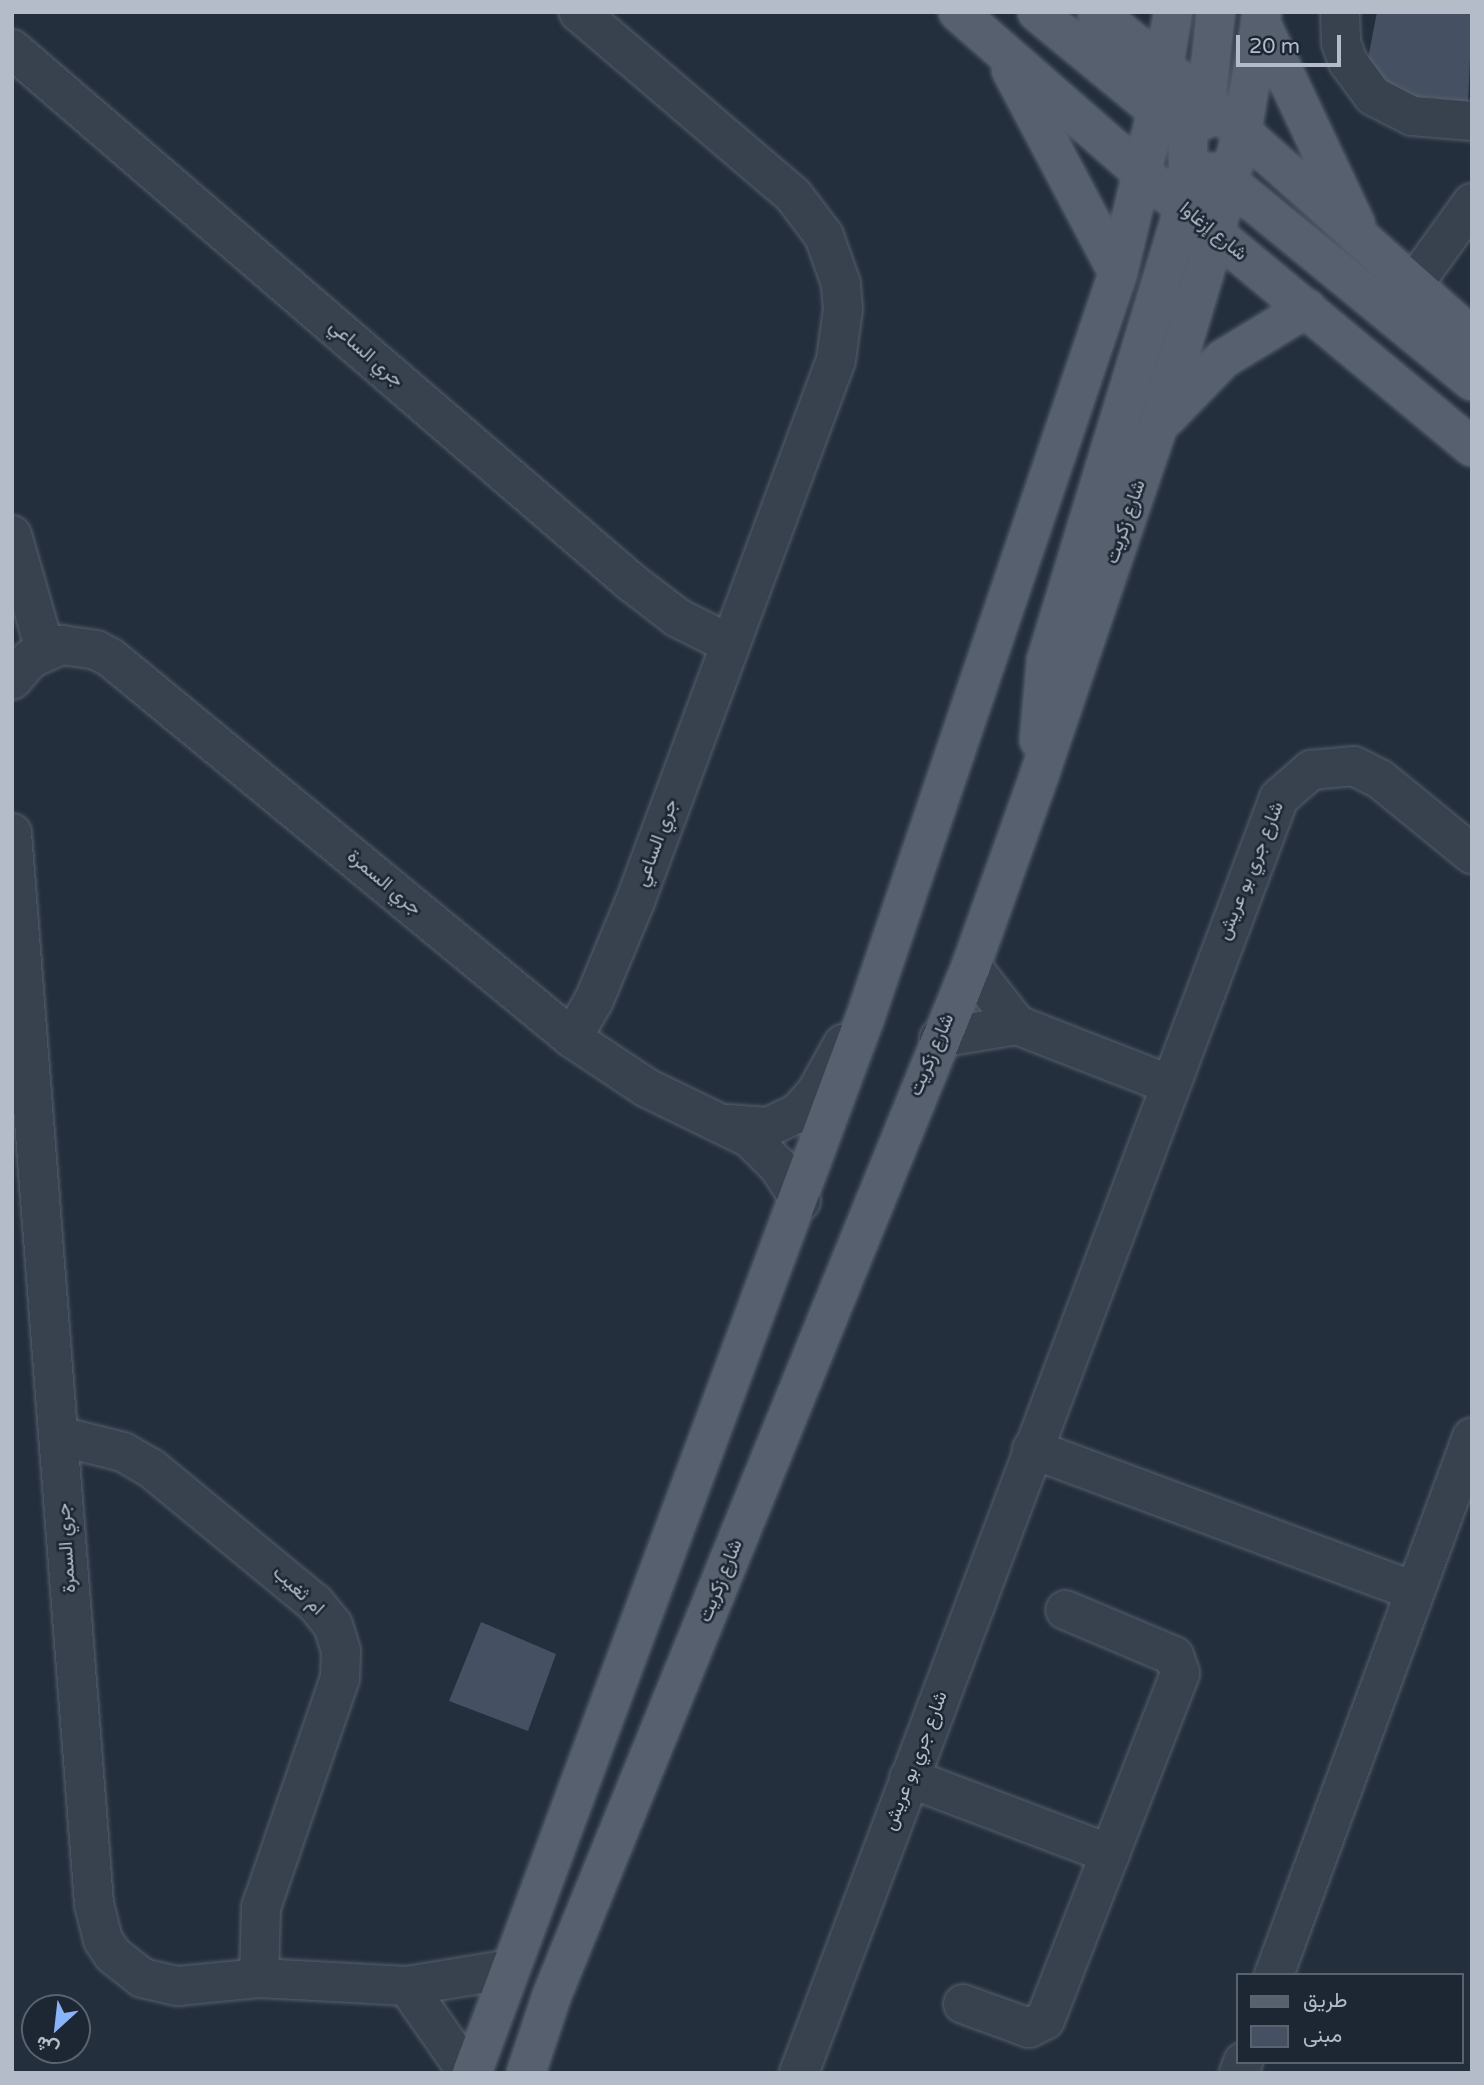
<!DOCTYPE html>
<meta charset="utf-8">
<style>
body{margin:0}
#map{position:relative;width:1484px;height:2085px;overflow:hidden;background:#242f3e;font-family:"Varela Round",Vazirmatn,sans-serif}
div>[style]{position:absolute}
[style*='--x']{left:calc(var(--x)*1px);top:calc(var(--y)*1px);width:calc(var(--w)*1px);rotate:calc(var(--a)*1deg)}
.building>*{inset:0;background:#455162}
.roads{filter:drop-shadow(0 0 2px #565f6c) drop-shadow(0 0 2px #565f6c)}
.minor>*{height:38px;margin:-19px;padding:0 19px;transform-origin:19px;border-radius:19px;background:#38414e}
.major>*{height:38px;margin:-19px;padding:0 19px;transform-origin:19px;border-radius:19px;background:#56606e}
span{translate:-50% -50%;white-space:nowrap;text-align:center;line-height:1.15;-webkit-text-stroke:5px #1d2633;paint-order:stroke}
.street-label{font-size:19px;color:#b4bcc9}
.frame{position:absolute;inset:0;border:14px solid #b4bcc9;pointer-events:none}
.legend{position:absolute;left:1236px;top:1973px;width:228px;height:91px;box-sizing:border-box;background:#1d2633;border:2px solid #59626f;margin:0;padding:9px 12px;list-style:none;font-size:21px;color:#b4bcc9}
.legend li{display:flex;align-items:center;gap:14px;height:35px}
.legend b{width:35px;border:2px solid #59626f}
.north{position:absolute;left:21px;top:1994px;width:70px;height:70px;box-sizing:border-box;background:#1d2633;border:2px solid #59626f;border-radius:50%;rotate:207deg;font-size:19px;font-weight:700;line-height:28px;text-align:center;color:#b4bcc9}
.north::after{content:'';display:block;margin:auto;width:24px;height:32px;background:#8ab4f8;clip-path:polygon(50% 0,100% 100%,50% 72%,0 100%)}
.scale{position:absolute;left:1236px;top:35px;width:105px;height:32px;box-sizing:border-box;border:4px solid #b4bcc9;border-top:0;padding-left:9px;font-size:21px;line-height:24px;white-space:nowrap;color:#b4bcc9;-webkit-text-stroke:5px #1d2633;paint-order:stroke}
</style>
<div id="map">
<div class="building">
<div style="clip-path:polygon(1377px 12px,1472px 12px,1468px 104px,1428px 97px,1424px 104px,1363px 84px)"></div>
<div style="clip-path:polygon(481px 1622px,556px 1654px,528px 1731px,449px 1701px)"></div>
</div>
<div class="roads">
<div class="minor">
<div style="--x:1340;--y:12;--w:31;--a:88"></div>
<div style="--x:1341;--y:43;--w:20;--a:70"></div>
<div style="--x:1348;--y:62;--w:42;--a:53.7"></div>
<div style="--x:1373;--y:96;--w:44;--a:27.1"></div>
<div style="--x:1412;--y:116;--w:60;--a:4.8"></div>
<div style="--x:12;--y:49;--w:817;--a:40.73"></div>
<div style="--x:631;--y:582;--w:59;--a:37.5"></div>
<div style="--x:678;--y:618;--w:58;--a:26.6"></div>
<div style="--x:1413;--y:285;--w:101;--a:-54.3"></div>
<div style="--x:12;--y:535;--w:120;--a:74"></div>
<div style="--x:12;--y:680;--w:28;--a:-49"></div>
<div style="--x:30;--y:659;--w:35;--a:-24"></div>
<div style="--x:62;--y:645;--w:34;--a:8"></div>
<div style="--x:96;--y:650;--w:17;--a:28"></div>
<div style="--x:111;--y:658;--w:597;--a:39.5"></div>
<div style="--x:572;--y:1038;--w:90;--a:33.7"></div>
<div style="--x:647;--y:1088;--w:114;--a:25.9"></div>
<div style="--x:750;--y:1138;--w:40;--a:45"></div>
<div style="--x:778;--y:1166;--w:42;--a:56.7"></div>
<div style="--x:12;--y:833;--w:1074;--a:85.62"></div>
<div style="--x:94;--y:1904;--w:37;--a:76"></div>
<div style="--x:103;--y:1940;--w:18;--a:56"></div>
<div style="--x:113;--y:1955;--w:37;--a:38"></div>
<div style="--x:142;--y:1978;--w:37;--a:13"></div>
<div style="--x:178;--y:1986;--w:81;--a:-5.6"></div>
<div style="--x:259;--y:1978;--w:148;--a:3.1"></div>
<div style="--x:407;--y:1986;--w:105;--a:-9.3"></div>
<div style="--x:971;--y:966;--w:75;--a:52.1"></div>
<div style="--x:1017;--y:1025;--w:162;--a:21.3"></div>
<div style="--x:572;--y:1038;--w:44;--a:-59.9"></div>
<div style="--x:594;--y:1000;--w:109;--a:-67.4"></div>
<div style="--x:636;--y:899;--w:575;--a:-69.64"></div>
<div style="--x:836;--y:360;--w:51;--a:-82.2"></div>
<div style="--x:843;--y:309;--w:25;--a:-95"></div>
<div style="--x:841;--y:284;--w:51;--a:-109.5"></div>
<div style="--x:824;--y:236;--w:51;--a:-127.1"></div>
<div style="--x:793;--y:195;--w:282;--a:-139.5"></div>
<div style="--x:939;--y:1038;--w:79;--a:-9.5"></div>
<div style="--x:728;--y:1124;--w:40;--a:4.3"></div>
<div style="--x:768;--y:1127;--w:33;--a:-25"></div>
<div style="--x:798;--y:1113;--w:29;--a:-49"></div>
<div style="--x:817;--y:1091;--w:54;--a:-61"></div>
<div style="--x:59;--y:1436;--w:66;--a:14"></div>
<div style="--x:123;--y:1452;--w:32;--a:30"></div>
<div style="--x:151;--y:1468;--w:212;--a:39.5"></div>
<div style="--x:315;--y:1603;--w:28;--a:51"></div>
<div style="--x:333;--y:1625;--w:27;--a:73"></div>
<div style="--x:341;--y:1651;--w:27;--a:92"></div>
<div style="--x:340;--y:1678;--w:242;--a:109"></div>
<div style="--x:261;--y:1907;--w:71;--a:91.6"></div>
<div style="--x:1032;--y:1449;--w:405;--a:20.4"></div>
<div style="--x:909;--y:1778;--w:215;--a:20.7"></div>
<div style="--x:1274;--y:1975;--w:573;--a:-69.79"></div>
<div style="--x:407;--y:1986;--w:106;--a:55"></div>
<div style="--x:963;--y:2004;--w:70;--a:20"></div>
<div style="--x:1029;--y:2028;--w:18;--a:-27"></div>
<div style="--x:1045;--y:2020;--w:372;--a:-68.7"></div>
<div style="--x:1180;--y:1673;--w:18;--a:-109"></div>
<div style="--x:1174;--y:1656;--w:118;--a:-157.1"></div>
<div style="--x:799;--y:2073;--w:1362;--a:-69.37"></div>
<div style="--x:1279;--y:798;--w:43;--a:-41.2"></div>
<div style="--x:1311;--y:770;--w:43;--a:-5.3"></div>
<div style="--x:1354;--y:766;--w:29;--a:27"></div>
<div style="--x:1380;--y:779;--w:119;--a:39.2"></div>
<div style="--x:1239;--y:2073;--w:12;--a:-70"></div>
</div>
<div class="major">
<div style="--x:958;--y:12;--w:244;--a:41.2"></div>
<div style="--x:1142;--y:173;--w:429;--a:39.7"></div>
<div style="--x:1037;--y:12;--w:176;--a:39.5"></div>
<div style="--x:1097;--y:12;--w:188;--a:39.6"></div>
<div style="--x:1242;--y:132;--w:308;--a:41.7"></div>
<div style="--x:1260;--y:21;--w:225;--a:64.8"></div>
<div style="--x:1011;--y:70;--w:229;--a:62.2"></div>
<div style="--x:1204;--y:120;--w:109;--a:-83.7"></div>
<div style="--x:1211;--y:172;--w:22;--a:30"></div>
<div style="--x:1230;--y:183;--w:313;--a:39.3"></div>
<div style="--x:1166;--y:418;--w:82;--a:-46"></div>
<div style="--x:1223;--y:359;--w:98;--a:-31.3"></div>
<div style="--x:1039;--y:740;--w:79;--a:-84.9"></div>
<div style="--x:1046;--y:661;--w:488;--a:-73.1"></div>
<div style="--x:1188;--y:194;--w:62;--a:-90"></div>
<div style="--x:1188;--y:132;--w:68;--a:-110.6"></div>
<div style="--x:472;--y:2073;--w:1126;--a:-69.57"></div>
<div style="--x:865;--y:1018;--w:787;--a:-71.24"></div>
<div style="--x:1118;--y:273;--w:163;--a:-76.6"></div>
<div style="--x:1156;--y:114;--w:103;--a:-80.5"></div>
<div style="--x:526;--y:2073;--w:82;--a:-71.6"></div>
<div style="--x:552;--y:1995;--w:1111;--a:-67.84"></div>
<div style="--x:971;--y:966;--w:205;--a:-70.3"></div>
<div style="--x:1040;--y:773;--w:363;--a:-71.2"></div>
<div style="--x:1157;--y:429;--w:162;--a:-73.1"></div>
<div style="--x:1204;--y:274;--w:147;--a:-75"></div>
<div style="--x:1242;--y:132;--w:122;--a:-80.5"></div>
</div>
</div>
<div class="street-label">
<span style="left:1213px;top:232px;rotate:39deg">شارع إزغاوا</span>
<span style="left:366px;top:354px;rotate:41deg">جري الساعي</span>
<span style="left:1126px;top:522px;rotate:-71deg">شارع زكريت</span>
<span style="left:657px;top:843px;rotate:-70deg">جري الساعي</span>
<span style="left:1251px;top:871px;rotate:-68deg">شارع جري بو عريش</span>
<span style="left:384px;top:883px;rotate:40deg">جري السمرة</span>
<span style="left:932px;top:1055px;rotate:-67deg">شارع زكريت</span>
<span style="left:67px;top:1548px;rotate:-94deg">جري السمرة</span>
<span style="left:721px;top:1581px;rotate:-68deg">شارع زكريت</span>
<span style="left:298px;top:1591px;rotate:43deg">ام ثغيب</span>
<span style="left:916px;top:1761px;rotate:-69deg">شارع جري بو عريش</span>
</div>
<div class="frame"></div>
<ul class="legend">
<li><b style="height:9px;background:#56606e"></b>طريق</li>
<li><b style="height:19px;background:#455162"></b>مبنى</li>
</ul>
<div class="north">ش</div>
<div class="scale">20 m</div>
</div>
